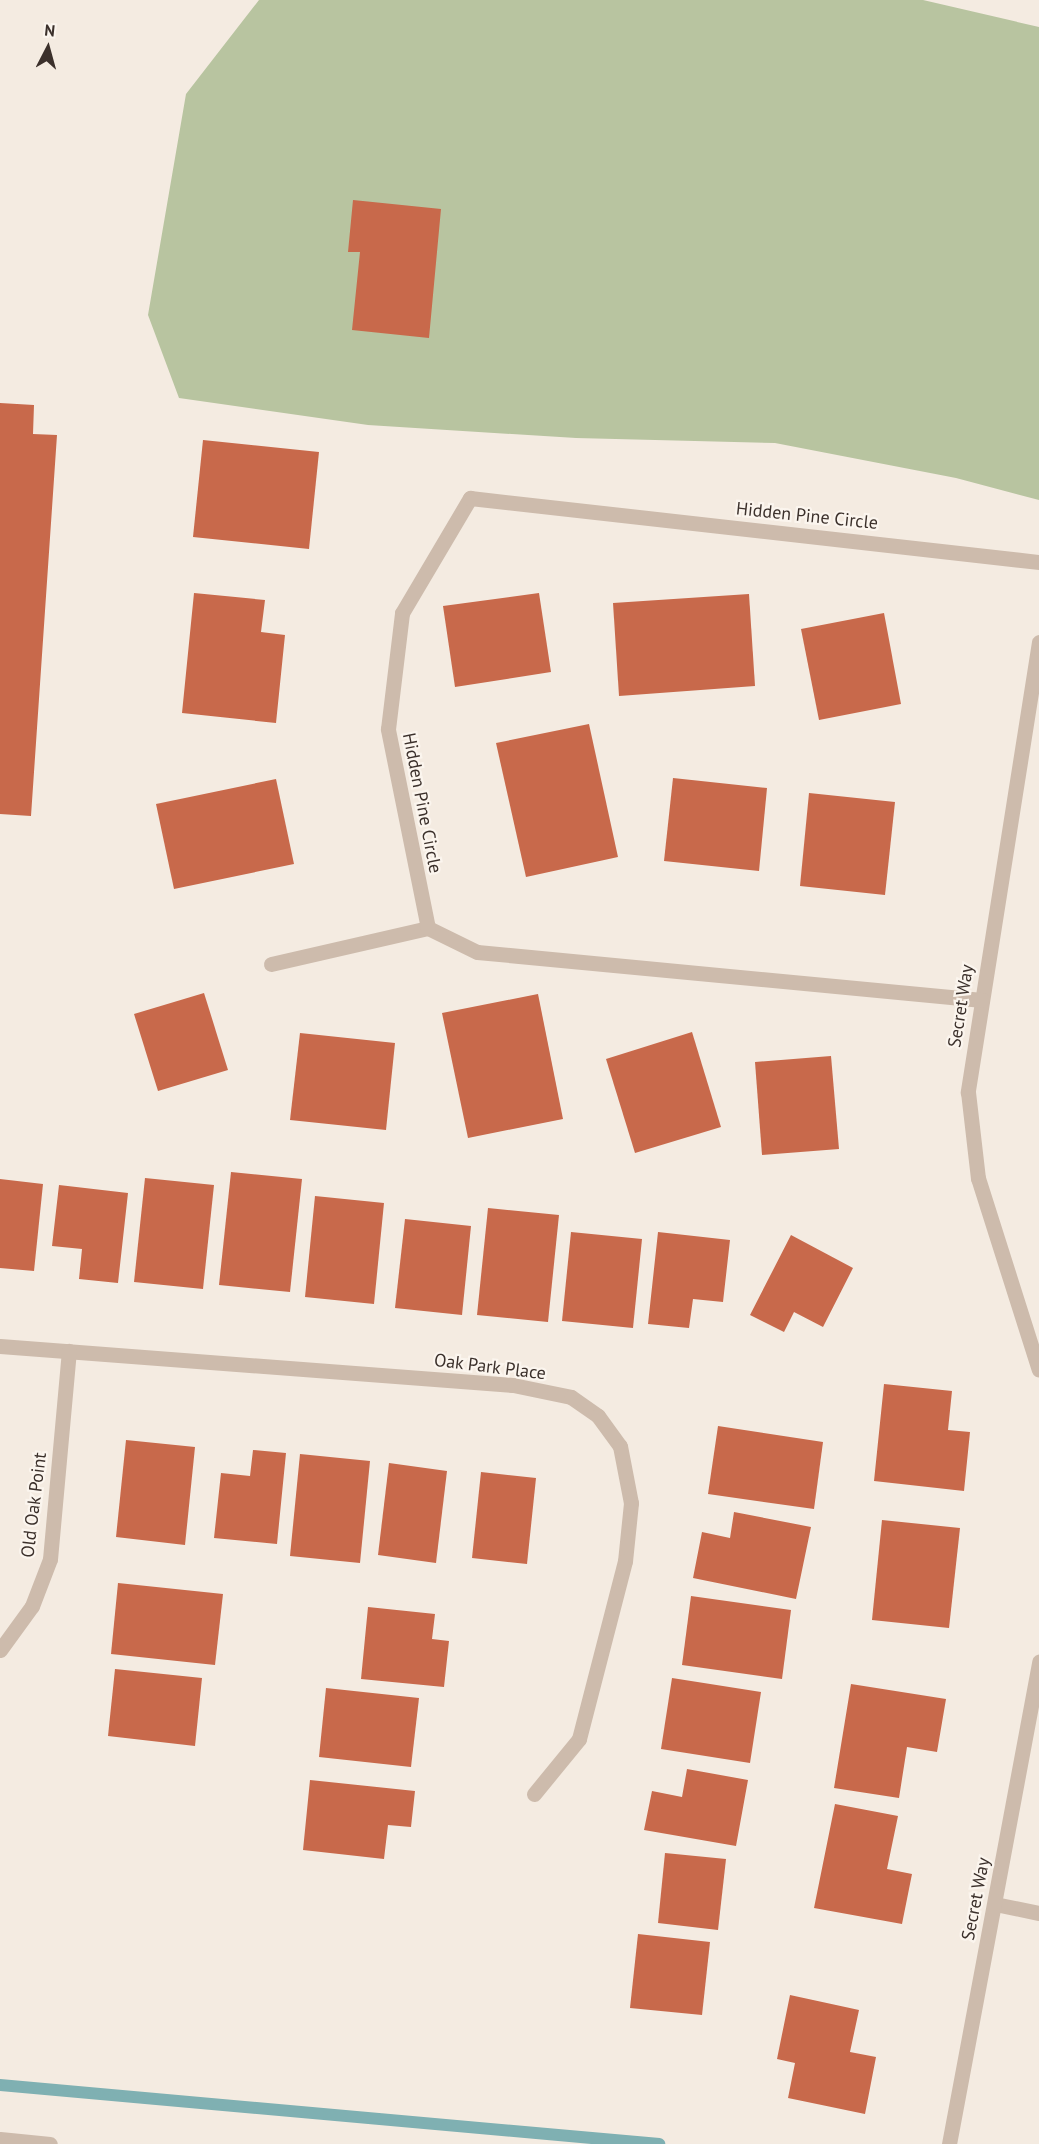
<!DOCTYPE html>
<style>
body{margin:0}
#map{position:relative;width:1039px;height:2144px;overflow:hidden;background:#f4ebe1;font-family:"PT Sans",sans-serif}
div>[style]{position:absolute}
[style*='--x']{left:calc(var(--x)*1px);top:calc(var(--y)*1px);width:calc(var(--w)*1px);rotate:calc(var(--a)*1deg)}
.green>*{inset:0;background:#b8c4a0}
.stream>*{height:12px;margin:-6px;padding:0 6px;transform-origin:6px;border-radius:6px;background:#7fb0b2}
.building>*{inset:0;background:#c8694b}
.minor>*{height:15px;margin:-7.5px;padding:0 7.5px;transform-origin:7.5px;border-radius:7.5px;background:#cdbbac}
span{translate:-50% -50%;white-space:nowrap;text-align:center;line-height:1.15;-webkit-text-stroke:4.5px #fbf5ee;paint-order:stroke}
.street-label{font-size:18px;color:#3b302b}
.north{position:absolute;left:18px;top:18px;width:60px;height:60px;-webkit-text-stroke:4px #fbf5ee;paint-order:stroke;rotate:6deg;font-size:16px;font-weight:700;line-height:24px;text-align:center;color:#3b302b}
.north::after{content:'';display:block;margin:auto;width:21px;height:27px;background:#3b302b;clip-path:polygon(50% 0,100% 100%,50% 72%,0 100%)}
</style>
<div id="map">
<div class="green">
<div style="clip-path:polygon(259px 0,923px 0,1039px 27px,1039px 500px,956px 478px,775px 443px,576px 438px,368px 425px,179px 398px,148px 315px,186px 94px)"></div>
</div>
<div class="stream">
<div style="--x:0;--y:2085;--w:662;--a:5.12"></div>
</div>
<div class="building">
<div style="clip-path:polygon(353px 200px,441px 209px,429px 338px,352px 330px,360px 252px,348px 252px)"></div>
<div style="clip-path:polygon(0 403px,34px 405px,33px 434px,57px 435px,31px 816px,0 814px)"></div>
<div style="clip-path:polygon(203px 440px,319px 452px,309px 549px,193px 537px)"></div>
<div style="clip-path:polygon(194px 593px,265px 600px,261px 632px,285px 635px,276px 723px,182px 713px)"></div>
<div style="clip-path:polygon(539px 593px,551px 672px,455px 687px,443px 606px)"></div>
<div style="clip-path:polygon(749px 594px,755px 686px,619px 696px,613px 603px)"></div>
<div style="clip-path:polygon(884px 613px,901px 704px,819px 720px,801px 629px)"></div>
<div style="clip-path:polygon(589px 724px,618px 857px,526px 877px,496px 743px)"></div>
<div style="clip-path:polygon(673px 778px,767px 788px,759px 871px,664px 861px)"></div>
<div style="clip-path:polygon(276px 779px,294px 864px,174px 889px,156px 804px)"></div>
<div style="clip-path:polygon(809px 793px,895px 802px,885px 895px,800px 886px)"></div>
<div style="clip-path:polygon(204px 993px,228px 1070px,158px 1091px,134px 1014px)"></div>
<div style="clip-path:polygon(538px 994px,563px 1119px,468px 1138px,442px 1013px)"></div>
<div style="clip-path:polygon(692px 1032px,721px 1127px,635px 1153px,606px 1059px)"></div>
<div style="clip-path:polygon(300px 1033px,395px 1043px,386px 1130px,290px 1120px)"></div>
<div style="clip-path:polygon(831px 1056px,839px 1149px,762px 1155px,755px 1062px)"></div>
<div style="clip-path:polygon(231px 1172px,302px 1179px,290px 1292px,219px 1285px)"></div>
<div style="clip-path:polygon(145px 1178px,214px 1185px,203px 1289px,134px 1282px)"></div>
<div style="clip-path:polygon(0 1179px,43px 1184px,34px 1271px,0 1268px)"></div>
<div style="clip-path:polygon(59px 1185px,128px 1193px,118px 1283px,79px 1279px,82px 1249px,52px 1246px)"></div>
<div style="clip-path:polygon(315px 1196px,384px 1203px,374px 1304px,305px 1297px)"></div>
<div style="clip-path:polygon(488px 1208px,559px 1215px,548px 1322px,477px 1315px)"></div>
<div style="clip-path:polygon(405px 1219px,471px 1226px,462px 1315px,395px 1308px)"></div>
<div style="clip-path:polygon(571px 1232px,642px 1239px,633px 1328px,562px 1321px)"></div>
<div style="clip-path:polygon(658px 1232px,730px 1240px,723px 1302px,693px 1299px,689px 1328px,648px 1324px)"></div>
<div style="clip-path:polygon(791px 1235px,853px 1268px,823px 1327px,794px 1312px,784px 1332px,750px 1315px)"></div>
<div style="clip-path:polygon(884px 1384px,952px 1391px,948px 1430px,970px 1432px,964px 1491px,874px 1481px)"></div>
<div style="clip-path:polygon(718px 1426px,823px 1442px,814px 1509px,708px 1494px)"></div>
<div style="clip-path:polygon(126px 1440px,195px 1447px,185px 1545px,116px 1537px)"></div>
<div style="clip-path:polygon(253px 1450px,286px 1453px,277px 1544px,214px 1538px,221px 1473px,250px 1476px)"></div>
<div style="clip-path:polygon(300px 1454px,370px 1461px,360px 1563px,290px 1556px)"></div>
<div style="clip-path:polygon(389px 1463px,447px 1471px,436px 1563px,378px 1555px)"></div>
<div style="clip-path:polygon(481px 1472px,536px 1478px,527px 1564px,472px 1558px)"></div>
<div style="clip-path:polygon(734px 1512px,811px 1527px,796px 1599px,693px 1578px,702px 1532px,730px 1538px)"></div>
<div style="clip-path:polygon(882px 1520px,960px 1528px,949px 1628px,872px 1620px)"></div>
<div style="clip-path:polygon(118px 1583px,223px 1594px,215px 1665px,111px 1654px)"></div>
<div style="clip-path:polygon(691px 1596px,791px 1610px,782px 1679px,682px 1665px)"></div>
<div style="clip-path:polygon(368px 1607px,435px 1614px,432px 1639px,449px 1641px,444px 1687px,361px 1679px)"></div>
<div style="clip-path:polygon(115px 1669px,202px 1678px,195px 1746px,108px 1736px)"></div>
<div style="clip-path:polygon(672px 1678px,761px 1692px,750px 1763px,661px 1749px)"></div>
<div style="clip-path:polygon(851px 1684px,946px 1699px,937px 1752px,907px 1747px,899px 1798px,834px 1788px)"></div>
<div style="clip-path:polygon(326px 1688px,419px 1698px,411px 1767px,319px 1757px)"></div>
<div style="clip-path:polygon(687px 1769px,748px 1780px,736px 1846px,644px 1830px,652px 1791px,682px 1797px)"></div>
<div style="clip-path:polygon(310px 1780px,415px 1791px,411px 1827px,388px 1825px,384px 1859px,303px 1850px)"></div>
<div style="clip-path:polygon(835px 1804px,898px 1816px,887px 1869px,912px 1874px,902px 1924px,814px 1908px)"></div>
<div style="clip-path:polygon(665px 1853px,726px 1859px,718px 1930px,658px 1923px)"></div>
<div style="clip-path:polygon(638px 1934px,710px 1942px,702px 2015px,630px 2008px)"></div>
<div style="clip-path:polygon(790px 1995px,859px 2010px,850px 2052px,876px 2057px,865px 2114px,788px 2098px,795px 2063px,777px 2059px)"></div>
</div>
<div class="minor">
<div style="--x:1039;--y:642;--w:456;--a:99"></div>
<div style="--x:968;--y:1092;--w:87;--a:83.4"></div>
<div style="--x:978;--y:1178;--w:201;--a:72.4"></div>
<div style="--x:271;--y:964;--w:161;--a:-12.9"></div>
<div style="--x:982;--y:1000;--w:507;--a:-174.57"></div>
<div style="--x:477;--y:952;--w:55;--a:-153.9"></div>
<div style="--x:428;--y:928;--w:203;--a:-101.4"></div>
<div style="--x:388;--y:729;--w:117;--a:-83.1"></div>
<div style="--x:402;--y:613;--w:134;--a:-59.4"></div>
<div style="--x:470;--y:498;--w:573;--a:6.42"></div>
<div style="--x:0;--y:1346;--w:514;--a:4.35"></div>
<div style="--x:513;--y:1385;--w:59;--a:11.7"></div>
<div style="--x:571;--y:1397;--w:33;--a:35"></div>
<div style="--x:598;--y:1416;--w:37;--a:54"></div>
<div style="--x:620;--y:1446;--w:58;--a:79.1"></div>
<div style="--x:631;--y:1503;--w:58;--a:95.9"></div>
<div style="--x:625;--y:1561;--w:184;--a:104.5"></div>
<div style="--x:579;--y:1739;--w:71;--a:129.3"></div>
<div style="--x:0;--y:1650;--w:54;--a:-54"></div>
<div style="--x:32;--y:1606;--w:50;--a:-69"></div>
<div style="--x:50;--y:1559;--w:209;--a:-84.8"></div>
<div style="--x:995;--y:1904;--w:45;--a:11.6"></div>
<div style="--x:0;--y:2139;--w:50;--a:5.7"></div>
<div style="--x:949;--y:2144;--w:491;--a:-79.4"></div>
</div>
<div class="street-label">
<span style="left:807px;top:516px;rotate:6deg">Hidden Pine Circle</span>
<span style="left:422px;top:803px;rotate:79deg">Hidden Pine Circle</span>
<span style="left:961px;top:1006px;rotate:-81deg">Secret Way</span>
<span style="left:490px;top:1367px;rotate:7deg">Oak Park Place</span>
<span style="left:34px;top:1505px;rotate:-83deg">Old Oak Point</span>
<span style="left:976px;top:1899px;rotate:-79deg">Secret Way</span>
</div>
<div class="north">N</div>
</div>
